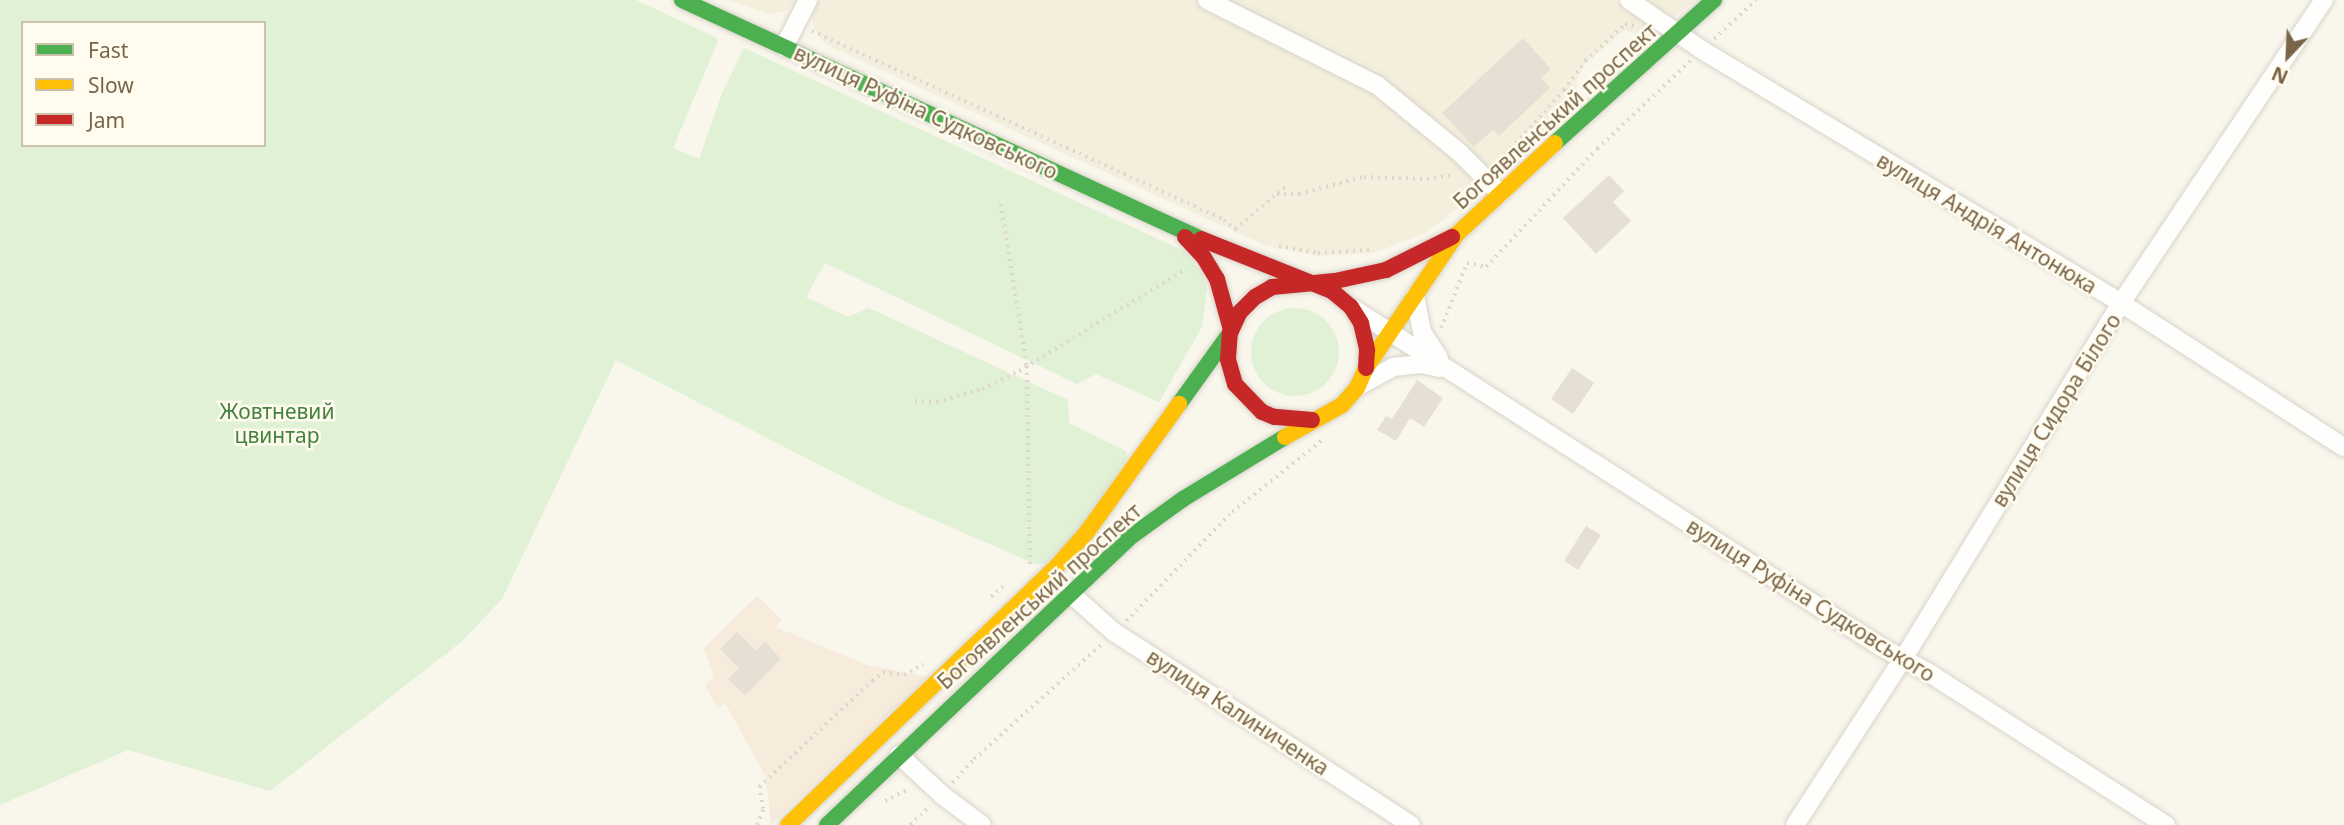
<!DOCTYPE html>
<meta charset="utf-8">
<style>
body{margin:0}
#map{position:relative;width:2344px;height:825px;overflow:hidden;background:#f9f6ec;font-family:"Noto Sans",sans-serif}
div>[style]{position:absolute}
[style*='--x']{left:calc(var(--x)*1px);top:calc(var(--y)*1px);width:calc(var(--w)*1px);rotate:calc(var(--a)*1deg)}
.residential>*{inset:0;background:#f4efdc}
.commercial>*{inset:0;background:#f7ebdc}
.green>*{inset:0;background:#e0f1d5}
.round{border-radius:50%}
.building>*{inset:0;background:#e6dfd3}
.path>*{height:3.5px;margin-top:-1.75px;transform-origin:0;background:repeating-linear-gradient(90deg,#dcd6cd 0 2px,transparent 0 7px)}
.roads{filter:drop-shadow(0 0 2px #d8d3ca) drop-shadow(0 0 2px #d8d3ca)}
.street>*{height:18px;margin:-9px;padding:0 9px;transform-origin:9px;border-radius:9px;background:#fefefc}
.fast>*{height:16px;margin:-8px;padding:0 8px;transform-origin:8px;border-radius:8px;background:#4caf50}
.slow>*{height:16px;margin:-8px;padding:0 8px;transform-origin:8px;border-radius:8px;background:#ffc107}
.jam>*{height:16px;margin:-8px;padding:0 8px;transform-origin:8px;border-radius:8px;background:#c62828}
span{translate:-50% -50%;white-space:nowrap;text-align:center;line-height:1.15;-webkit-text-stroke:5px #fffcef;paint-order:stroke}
.street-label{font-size:21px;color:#7a6548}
.park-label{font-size:21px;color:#44823f}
.legend{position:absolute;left:21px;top:21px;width:245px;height:126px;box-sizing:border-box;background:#fffcef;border:2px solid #cac0ac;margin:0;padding:9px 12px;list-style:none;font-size:21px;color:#7a6548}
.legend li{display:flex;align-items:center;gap:14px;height:35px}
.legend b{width:35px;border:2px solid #cac0ac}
.north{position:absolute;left:2253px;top:21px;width:70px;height:70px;-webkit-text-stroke:5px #fffcef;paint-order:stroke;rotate:203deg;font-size:19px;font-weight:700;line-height:28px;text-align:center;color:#7a6548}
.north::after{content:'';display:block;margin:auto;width:24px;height:32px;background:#7a6548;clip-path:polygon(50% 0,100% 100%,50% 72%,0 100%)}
</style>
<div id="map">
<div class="residential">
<div style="clip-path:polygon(729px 0,799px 0,784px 12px,768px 14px)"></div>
<div style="clip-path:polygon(819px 0,1195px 0,1362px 82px,1456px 160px,1483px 189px,1426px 233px,1374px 253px,1319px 256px,1267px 246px,831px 47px,822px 41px,814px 29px,812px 15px)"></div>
<div style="clip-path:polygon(1222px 0,1615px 0,1647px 23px,1651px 35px,1646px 38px,1624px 30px,1585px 64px,1576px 79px,1577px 88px,1565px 111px,1497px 178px,1397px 92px)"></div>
<div style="clip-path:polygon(1642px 0,1696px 0,1673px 18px)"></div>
</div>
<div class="commercial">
<div style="clip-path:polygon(757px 596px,782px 620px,776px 627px,867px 665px,928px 677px,771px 825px,766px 777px,725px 703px,718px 708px,705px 685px,714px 676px,704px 648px)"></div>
</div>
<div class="green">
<div style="clip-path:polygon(evenodd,0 0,636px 0,717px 38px,718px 41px,673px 148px,699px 159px,723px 91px,744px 48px,1184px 251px,1203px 275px,1207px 289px,1202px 327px,1159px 402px,1096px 374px,1077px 384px,825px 263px,806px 297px,848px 317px,869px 308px,1068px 400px,1069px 423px,1126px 451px,1127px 458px,1082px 530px,1045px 564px,1035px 564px,884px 498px,616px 360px,502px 599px,461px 642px,270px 791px,128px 750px,0 805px,0 0,23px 23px,264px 23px,264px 145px,23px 145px,23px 23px)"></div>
<div class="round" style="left:1251px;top:308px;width:88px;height:88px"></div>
</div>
<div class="building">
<div style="clip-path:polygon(1523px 38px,1551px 69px,1541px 78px,1550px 88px,1499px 136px,1493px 130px,1474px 147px,1442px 113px)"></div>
<div style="clip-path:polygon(1609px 175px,1624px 191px,1613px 202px,1631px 221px,1596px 254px,1563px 218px)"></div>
<div style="clip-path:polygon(1572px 368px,1594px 383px,1573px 414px,1551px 399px)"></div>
<div style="clip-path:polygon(1417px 380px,1443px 398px,1424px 427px,1410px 418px,1396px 441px,1377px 430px,1386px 416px,1392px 419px)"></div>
<div style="clip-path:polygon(1586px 526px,1601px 535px,1578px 570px,1564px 561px)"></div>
<div style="clip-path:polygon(737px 632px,756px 651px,765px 642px,781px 659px,745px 695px,728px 679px,739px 668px,720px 649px)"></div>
</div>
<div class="path">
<div style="--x:812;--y:31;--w:453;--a:24.6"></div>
<div style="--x:1224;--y:220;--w:16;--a:40"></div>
<div style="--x:1714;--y:39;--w:57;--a:-42.9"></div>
<div style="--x:1497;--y:164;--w:100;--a:-47.8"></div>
<div style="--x:1564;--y:90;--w:36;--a:-54"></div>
<div style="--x:1585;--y:61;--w:54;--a:-42.8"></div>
<div style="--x:1625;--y:24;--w:9;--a:13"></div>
<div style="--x:1277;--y:194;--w:22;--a:0"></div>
<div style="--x:1299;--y:194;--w:67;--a:-14.7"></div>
<div style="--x:1364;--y:177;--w:63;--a:1.8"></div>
<div style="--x:1427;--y:179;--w:28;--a:-10"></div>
<div style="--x:1001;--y:204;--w:164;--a:80.9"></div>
<div style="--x:1027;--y:366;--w:198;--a:89.1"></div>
<div style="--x:1235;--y:229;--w:68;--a:-40.2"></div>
<div style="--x:1279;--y:246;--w:40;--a:10"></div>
<div style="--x:1318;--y:253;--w:51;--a:-3.4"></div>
<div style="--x:1441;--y:328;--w:70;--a:-68.2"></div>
<div style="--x:1467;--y:263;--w:19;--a:12"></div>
<div style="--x:1486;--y:267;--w:162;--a:-46.8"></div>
<div style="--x:1597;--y:149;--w:128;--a:-43.4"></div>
<div style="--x:915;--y:401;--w:22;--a:3"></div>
<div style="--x:937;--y:402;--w:47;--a:-16.1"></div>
<div style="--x:982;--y:389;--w:41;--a:-25.9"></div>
<div style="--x:1019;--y:371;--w:196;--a:-31.4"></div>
<div style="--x:991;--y:597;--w:21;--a:-43"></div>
<div style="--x:1126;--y:621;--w:152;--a:-45.8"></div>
<div style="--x:1232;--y:512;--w:114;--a:-38.6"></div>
<div style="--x:952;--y:783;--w:33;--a:-47"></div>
<div style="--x:974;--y:759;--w:173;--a:-42"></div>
<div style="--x:885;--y:801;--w:27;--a:-27"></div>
<div style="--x:757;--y:825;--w:17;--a:-69"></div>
<div style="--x:763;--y:809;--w:22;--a:-100"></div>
<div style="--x:759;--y:787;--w:155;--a:-43.2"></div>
<div style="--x:872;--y:681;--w:14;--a:-39"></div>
<div style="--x:883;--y:672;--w:21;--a:8"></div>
<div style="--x:904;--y:675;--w:22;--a:-30"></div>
<div style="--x:910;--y:825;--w:28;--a:-44"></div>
</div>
<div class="roads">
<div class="street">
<div style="--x:1207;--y:0;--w:190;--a:26.6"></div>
<div style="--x:1377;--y:85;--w:106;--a:39.3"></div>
<div style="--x:1459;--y:152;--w:58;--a:45"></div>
<div style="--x:1629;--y:0;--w:88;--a:34.4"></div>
<div style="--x:1702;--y:50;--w:489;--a:31.1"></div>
<div style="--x:2121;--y:303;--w:265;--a:32.9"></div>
<div style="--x:784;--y:47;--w:53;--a:-62.9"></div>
<div style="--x:1415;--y:296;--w:37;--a:79"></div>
<div style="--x:1422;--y:332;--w:31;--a:57"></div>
<div style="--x:1354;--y:309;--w:626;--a:32.67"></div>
<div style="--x:1881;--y:647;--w:55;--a:28.4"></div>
<div style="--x:1929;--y:673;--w:282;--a:32.7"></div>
<div style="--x:1359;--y:386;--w:39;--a:-29"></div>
<div style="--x:1393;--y:367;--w:28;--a:-6"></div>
<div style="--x:1421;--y:364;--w:19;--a:12"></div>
<div style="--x:1070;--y:593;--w:59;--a:41.6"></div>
<div style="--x:1114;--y:632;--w:354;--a:33"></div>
<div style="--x:899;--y:755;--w:59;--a:42.9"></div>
<div style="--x:942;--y:795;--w:50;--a:36.9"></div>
<div style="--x:1795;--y:825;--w:198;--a:-57"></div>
<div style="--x:1903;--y:659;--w:417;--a:-58.5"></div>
<div style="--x:2121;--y:303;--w:365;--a:-56.2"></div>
</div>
<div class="fast">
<div style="--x:682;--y:0;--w:571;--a:24.73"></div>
<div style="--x:1555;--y:143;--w:214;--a:-42"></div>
<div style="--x:1179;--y:404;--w:87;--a:-54.3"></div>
<div style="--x:827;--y:825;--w:417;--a:-43.5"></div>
<div style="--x:1129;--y:538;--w:67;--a:-35.8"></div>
<div style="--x:1183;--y:499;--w:119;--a:-31.3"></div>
</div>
<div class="slow">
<div style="--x:1285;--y:437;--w:65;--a:-29.3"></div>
<div style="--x:1342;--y:405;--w:23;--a:-49"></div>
<div style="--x:1357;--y:388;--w:22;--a:-66"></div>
<div style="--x:1366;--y:368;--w:161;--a:-55.9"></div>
<div style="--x:1456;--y:235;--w:135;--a:-42.9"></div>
<div style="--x:788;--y:825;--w:373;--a:-43.9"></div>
<div style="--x:1057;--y:566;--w:45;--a:-48.6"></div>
<div style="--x:1087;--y:532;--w:158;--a:-54.3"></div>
</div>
<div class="jam">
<div style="--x:1185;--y:237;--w:26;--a:47"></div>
<div style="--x:1203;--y:256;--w:27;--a:59"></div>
<div style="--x:1217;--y:279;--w:53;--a:74.6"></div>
<div style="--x:1201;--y:239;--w:141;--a:21.7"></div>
<div style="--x:1332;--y:291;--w:25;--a:40"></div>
<div style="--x:1351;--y:307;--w:19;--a:58"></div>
<div style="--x:1361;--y:323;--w:28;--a:77"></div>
<div style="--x:1367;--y:350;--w:18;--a:93"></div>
<div style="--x:1312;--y:420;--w:38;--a:-175"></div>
<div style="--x:1274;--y:417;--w:13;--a:-157"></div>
<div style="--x:1262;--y:412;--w:39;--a:-134"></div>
<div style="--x:1235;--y:384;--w:26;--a:-106"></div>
<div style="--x:1228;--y:359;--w:26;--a:-86"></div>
<div style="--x:1230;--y:333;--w:23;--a:-65"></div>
<div style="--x:1240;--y:312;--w:21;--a:-45"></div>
<div style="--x:1255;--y:297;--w:20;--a:-30"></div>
<div style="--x:1272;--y:287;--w:63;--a:-5.4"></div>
<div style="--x:1335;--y:281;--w:52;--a:-12.2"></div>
<div style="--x:1386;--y:270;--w:74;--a:-26.6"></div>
</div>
</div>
<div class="street-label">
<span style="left:926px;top:112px;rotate:25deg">вулиця Руфіна Судковського</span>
<span style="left:1555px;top:116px;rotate:-42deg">Богоявленський проспект</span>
<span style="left:1987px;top:223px;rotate:31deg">вулиця Андрія Антонюка</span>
<span style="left:2056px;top:410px;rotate:-58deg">вулиця Сидора Білого</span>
<span style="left:1039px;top:596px;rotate:-42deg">Богоявленський проспект</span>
<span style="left:1811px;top:600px;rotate:32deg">вулиця Руфіна Судковського</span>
<span style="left:1238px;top:712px;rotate:33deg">вулиця Калиниченка</span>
</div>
<div class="park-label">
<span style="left:277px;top:423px">Жовтневий<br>цвинтар</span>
</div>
<ul class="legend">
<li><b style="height:9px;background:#4caf50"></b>Fast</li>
<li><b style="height:9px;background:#ffc107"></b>Slow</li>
<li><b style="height:9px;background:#c62828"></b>Jam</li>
</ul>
<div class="north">N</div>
</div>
